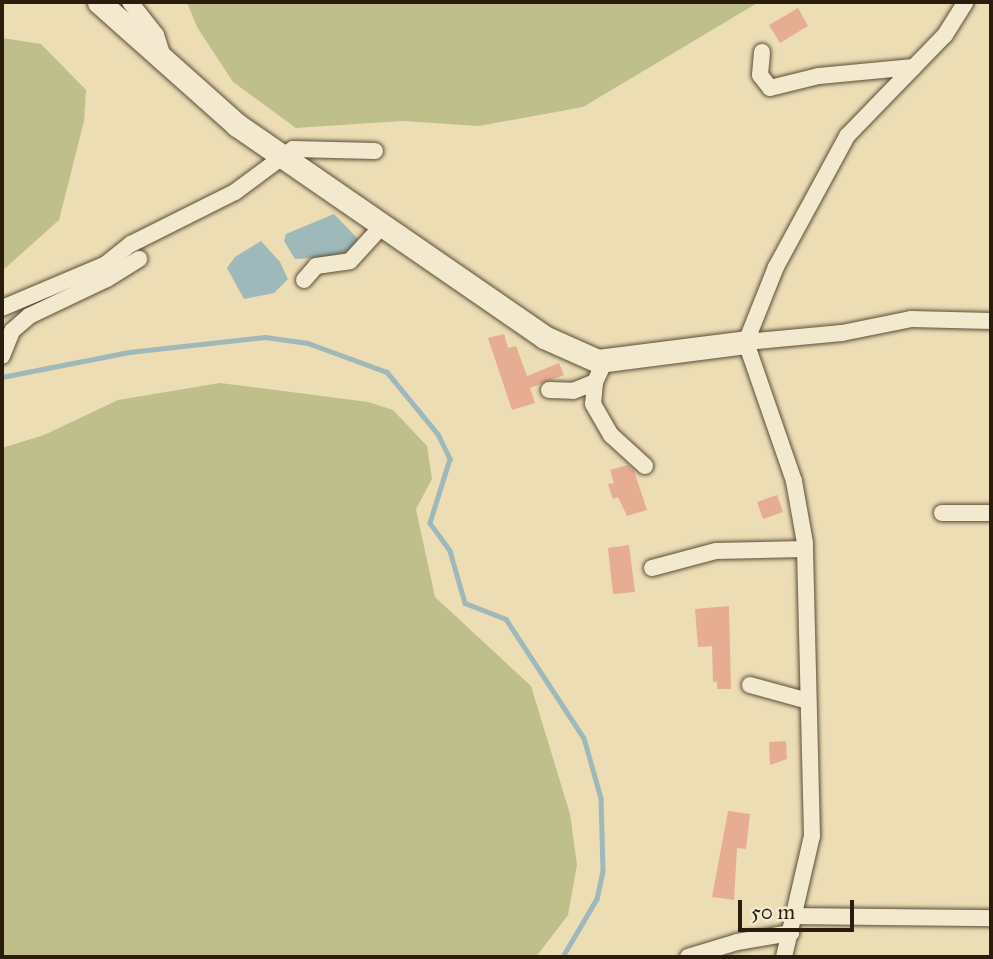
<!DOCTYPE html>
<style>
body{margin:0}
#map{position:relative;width:993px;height:959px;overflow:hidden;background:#ecddb5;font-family:"IM FELL Great Primer",serif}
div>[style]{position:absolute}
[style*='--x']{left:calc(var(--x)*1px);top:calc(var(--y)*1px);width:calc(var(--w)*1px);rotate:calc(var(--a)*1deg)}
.green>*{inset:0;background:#bebf8a}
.water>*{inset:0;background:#9fb8b9}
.stream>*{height:4.5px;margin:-2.25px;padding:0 2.25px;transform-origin:2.25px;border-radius:2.25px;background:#9fb8b9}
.building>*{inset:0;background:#e6ad93}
.roads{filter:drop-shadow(0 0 2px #5a4d38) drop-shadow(0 0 2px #5a4d38)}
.street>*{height:16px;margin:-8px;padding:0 8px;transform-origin:8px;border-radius:8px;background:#f3e9cf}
.secondary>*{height:23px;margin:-11.5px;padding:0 11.5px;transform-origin:11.5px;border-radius:11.5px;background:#f3e9cf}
span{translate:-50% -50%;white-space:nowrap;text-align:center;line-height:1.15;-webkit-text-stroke:6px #f3e9cf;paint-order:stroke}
.frame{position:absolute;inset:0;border:4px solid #2a1d0e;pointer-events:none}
.scale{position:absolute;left:738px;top:900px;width:116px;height:32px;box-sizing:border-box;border:4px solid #2a1d0e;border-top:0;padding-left:9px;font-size:21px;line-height:24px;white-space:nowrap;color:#2a1d0e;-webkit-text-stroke:5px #f3e9cf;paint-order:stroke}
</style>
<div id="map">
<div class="green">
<div style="clip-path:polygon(187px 2px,759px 2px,583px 107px,479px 126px,402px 121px,296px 128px,233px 82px,197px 27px)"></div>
<div style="clip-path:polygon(2px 38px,41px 44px,86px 90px,84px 121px,59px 220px,2px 271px)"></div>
<div style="clip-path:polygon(220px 383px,368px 402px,393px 410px,427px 446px,432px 479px,416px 509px,435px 597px,531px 686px,570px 814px,577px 865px,568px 915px,536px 957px,2px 957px,2px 448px,44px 435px,118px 400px)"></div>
</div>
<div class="water">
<div style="clip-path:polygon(334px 214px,358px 239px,353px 249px,335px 257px,295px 259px,284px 241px,286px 234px)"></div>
<div style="clip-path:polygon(261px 241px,280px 262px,288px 279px,274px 293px,244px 299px,227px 268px,235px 257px)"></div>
</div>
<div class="stream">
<div style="--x:2;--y:377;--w:129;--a:-11.1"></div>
<div style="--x:129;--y:352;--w:137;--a:-6.3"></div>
<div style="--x:265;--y:337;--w:43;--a:7.9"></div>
<div style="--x:308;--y:343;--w:84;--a:20.2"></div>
<div style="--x:387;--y:372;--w:80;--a:50.6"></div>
<div style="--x:438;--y:434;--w:28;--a:64"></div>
<div style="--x:450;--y:459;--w:67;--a:107.4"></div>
<div style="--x:430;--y:523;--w:34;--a:54"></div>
<div style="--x:450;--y:551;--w:54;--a:73.9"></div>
<div style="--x:465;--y:603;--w:44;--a:21.3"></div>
<div style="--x:506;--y:619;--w:142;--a:56.8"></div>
<div style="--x:584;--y:738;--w:62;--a:74.2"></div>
<div style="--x:601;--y:798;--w:73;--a:88.4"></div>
<div style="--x:603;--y:871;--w:29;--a:102"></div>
<div style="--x:597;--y:899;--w:67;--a:120.4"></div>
</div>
<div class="building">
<div style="clip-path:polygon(798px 8px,808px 26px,780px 43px,769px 25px)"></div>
<div style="clip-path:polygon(504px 334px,508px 348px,516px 346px,527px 376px,559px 363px,564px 375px,530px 388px,535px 403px,512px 410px,488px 338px)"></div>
<div style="clip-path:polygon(628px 465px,634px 471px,647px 510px,627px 516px,618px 497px,613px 499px,608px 484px,614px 483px,610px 470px)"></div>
<div style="clip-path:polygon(777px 495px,783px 512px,763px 519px,757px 502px)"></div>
<div style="clip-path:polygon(629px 545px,635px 592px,613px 594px,608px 548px)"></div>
<div style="clip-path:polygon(729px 606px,731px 689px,717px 689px,717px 682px,713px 682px,712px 646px,698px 647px,695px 609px)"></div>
<div style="clip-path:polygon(786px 741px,787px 759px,770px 765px,769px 742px)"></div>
<div style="clip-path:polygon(728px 811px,750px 814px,746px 849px,737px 848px,734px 900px,712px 897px)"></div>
</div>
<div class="roads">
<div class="street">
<div style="--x:130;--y:2;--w:42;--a:51.8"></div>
<div style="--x:156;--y:35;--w:22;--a:72"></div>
<div style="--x:762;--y:52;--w:23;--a:95"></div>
<div style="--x:760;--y:75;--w:16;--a:52"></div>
<div style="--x:770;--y:88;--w:50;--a:-13.8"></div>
<div style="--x:819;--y:76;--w:95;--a:-5.4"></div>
<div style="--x:304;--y:280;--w:18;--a:-49"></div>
<div style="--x:316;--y:266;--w:34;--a:-8"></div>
<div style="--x:350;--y:261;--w:46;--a:-47.6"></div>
<div style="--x:2;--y:308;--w:113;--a:-22.9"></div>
<div style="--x:106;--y:264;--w:32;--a:-39"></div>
<div style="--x:131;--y:244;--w:116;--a:-26.6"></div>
<div style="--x:235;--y:192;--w:72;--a:-36.6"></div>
<div style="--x:293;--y:149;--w:82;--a:1.4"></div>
<div style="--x:746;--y:342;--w:96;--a:-5.4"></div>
<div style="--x:842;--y:333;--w:70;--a:-11.5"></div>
<div style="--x:911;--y:319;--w:80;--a:1.4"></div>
<div style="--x:2;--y:356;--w:27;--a:-68"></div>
<div style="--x:12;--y:331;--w:23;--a:-41"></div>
<div style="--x:29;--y:316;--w:86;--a:-25.4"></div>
<div style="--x:107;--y:279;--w:38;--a:-32"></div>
<div style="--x:595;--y:382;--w:22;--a:95"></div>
<div style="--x:593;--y:404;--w:36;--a:60"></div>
<div style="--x:611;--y:435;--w:46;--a:42.4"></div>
<div style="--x:549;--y:390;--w:24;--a:2"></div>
<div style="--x:573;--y:391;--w:24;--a:-22"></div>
<div style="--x:595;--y:382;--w:23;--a:-65"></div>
<div style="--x:942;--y:513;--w:49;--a:0"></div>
<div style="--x:652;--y:568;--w:66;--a:-14.9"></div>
<div style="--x:716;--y:551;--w:89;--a:-1.3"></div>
<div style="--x:750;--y:685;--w:60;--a:15.4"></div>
<div style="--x:796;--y:916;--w:195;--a:0.6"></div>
<div style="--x:688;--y:957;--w:51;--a:-17"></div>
<div style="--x:737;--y:942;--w:55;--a:-9.5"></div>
<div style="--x:784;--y:957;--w:124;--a:-77"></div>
<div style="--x:812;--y:836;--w:293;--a:-91.4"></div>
<div style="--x:805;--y:543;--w:63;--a:-100.1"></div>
<div style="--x:794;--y:481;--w:147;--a:-109.1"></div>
<div style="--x:746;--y:342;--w:81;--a:-68.2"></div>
<div style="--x:776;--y:267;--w:149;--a:-61.5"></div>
<div style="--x:847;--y:136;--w:141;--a:-45.9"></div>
<div style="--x:945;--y:35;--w:39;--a:-58"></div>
</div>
<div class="secondary">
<div style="--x:99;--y:2;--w:185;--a:41.7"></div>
<div style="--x:237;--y:125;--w:373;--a:34.6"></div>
<div style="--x:544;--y:337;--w:59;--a:24"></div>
<div style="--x:598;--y:361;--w:149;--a:-7.3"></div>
</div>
</div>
<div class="frame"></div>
<div class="scale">50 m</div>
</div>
